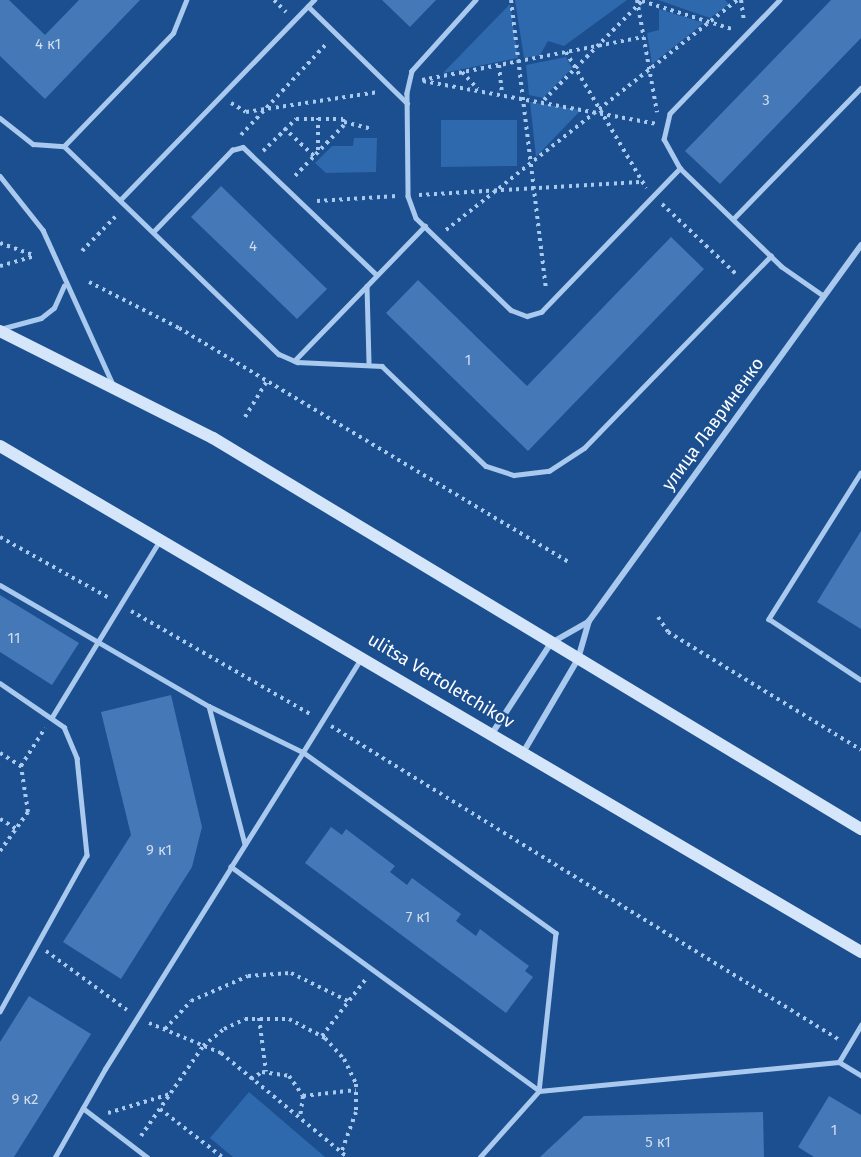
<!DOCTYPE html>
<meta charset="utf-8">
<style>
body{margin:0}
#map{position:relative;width:861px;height:1157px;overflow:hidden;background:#1b4f8f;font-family:"Fira Sans",sans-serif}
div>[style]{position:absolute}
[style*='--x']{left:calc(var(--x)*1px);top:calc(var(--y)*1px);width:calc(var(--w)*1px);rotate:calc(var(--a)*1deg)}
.green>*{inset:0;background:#2e69ad}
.building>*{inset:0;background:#4478b7}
.path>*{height:4px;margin-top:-2px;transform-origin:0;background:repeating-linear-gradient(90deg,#a9c9ee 0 3px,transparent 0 7.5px)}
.lane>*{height:4.5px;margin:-2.25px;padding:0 2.25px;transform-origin:2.25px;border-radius:2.25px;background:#a9c9ee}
.street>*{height:6px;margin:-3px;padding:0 3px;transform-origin:3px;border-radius:3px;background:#a9c9ee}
.secondary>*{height:12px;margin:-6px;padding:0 6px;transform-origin:6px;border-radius:6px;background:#d6e6fa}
span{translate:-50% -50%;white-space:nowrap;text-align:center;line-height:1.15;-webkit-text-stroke:4.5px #1b4f8f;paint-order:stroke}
.number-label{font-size:15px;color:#d0dded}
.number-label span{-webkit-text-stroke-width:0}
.street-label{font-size:18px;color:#fff}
</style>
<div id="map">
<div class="green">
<div style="clip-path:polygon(515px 0,627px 0,564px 46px,548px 41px,540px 55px,524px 58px)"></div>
<div style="clip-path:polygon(658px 0,725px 0,729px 4px,710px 18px)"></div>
<div style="clip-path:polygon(510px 4px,518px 58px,443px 73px)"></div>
<div style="clip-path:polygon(659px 9px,704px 23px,652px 64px,647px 33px,659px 30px)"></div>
<div style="clip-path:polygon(566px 57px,572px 68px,543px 98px,529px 95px,526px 65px)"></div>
<div style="clip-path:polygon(530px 102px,581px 110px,536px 157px)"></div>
<div style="clip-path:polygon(441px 120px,517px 120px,517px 166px,441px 167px)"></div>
<div style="clip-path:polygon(354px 138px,377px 138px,376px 172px,326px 173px,315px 163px,332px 146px,353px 146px)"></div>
<div style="clip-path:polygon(249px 1092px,325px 1157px,233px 1157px,210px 1138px)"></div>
</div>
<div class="building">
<div style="clip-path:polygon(0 0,9px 0,45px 35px,79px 0,140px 0,45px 99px,0 56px)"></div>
<div style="clip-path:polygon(382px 0,436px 0,410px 27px)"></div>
<div style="clip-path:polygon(831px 0,861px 0,861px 38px,720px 184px,685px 151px)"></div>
<div style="clip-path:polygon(221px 186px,327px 289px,297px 319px,191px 217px)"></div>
<div style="clip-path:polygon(671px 237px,704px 269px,528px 451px,386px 313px,418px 280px,527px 386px)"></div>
<div style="clip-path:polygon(861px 531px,861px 629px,817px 602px)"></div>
<div style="clip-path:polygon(0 595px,79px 643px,52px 685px,0 652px)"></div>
<div style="clip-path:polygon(171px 695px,202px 827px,192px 867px,121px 979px,63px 942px,131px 835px,101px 712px)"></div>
<div style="clip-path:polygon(331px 827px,342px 835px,346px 829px,395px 866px,390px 872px,407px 885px,412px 878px,461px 914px,456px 921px,476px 936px,480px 929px,529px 966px,525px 971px,533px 977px,506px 1013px,305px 863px)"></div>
<div style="clip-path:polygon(29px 996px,91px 1034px,14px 1157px,0 1157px,0 1042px)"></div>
<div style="clip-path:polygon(829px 1096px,861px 1115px,861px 1157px,814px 1157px,798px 1147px)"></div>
<div style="clip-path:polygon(763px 1112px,764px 1157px,540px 1157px,584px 1116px)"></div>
</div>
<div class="path">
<div style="--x:274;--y:0;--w:17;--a:45"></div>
<div style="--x:511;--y:0;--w:292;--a:83.1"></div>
<div style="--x:637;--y:0;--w:114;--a:79.9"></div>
<div style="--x:741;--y:0;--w:21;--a:82"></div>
<div style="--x:642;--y:1;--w:97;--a:17.3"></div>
<div style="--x:566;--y:52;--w:158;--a:59.5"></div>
<div style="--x:499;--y:65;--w:29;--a:84"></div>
<div style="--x:462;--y:72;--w:23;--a:47"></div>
<div style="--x:422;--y:80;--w:226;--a:-11"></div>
<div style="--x:423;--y:81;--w:238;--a:10.4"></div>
<div style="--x:544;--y:100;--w:141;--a:-45.3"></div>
<div style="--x:231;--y:103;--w:17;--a:31"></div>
<div style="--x:246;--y:112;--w:134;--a:-8.6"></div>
<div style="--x:344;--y:122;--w:29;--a:14"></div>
<div style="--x:284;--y:128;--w:41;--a:43"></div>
<div style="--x:241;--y:135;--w:127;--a:-46.9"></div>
<div style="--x:318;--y:150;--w:32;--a:-90"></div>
<div style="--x:263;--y:151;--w:46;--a:-44.1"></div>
<div style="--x:296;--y:119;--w:47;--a:0"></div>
<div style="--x:343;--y:119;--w:6;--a:81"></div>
<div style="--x:344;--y:125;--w:72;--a:133.9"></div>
<div style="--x:419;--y:195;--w:221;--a:-3.4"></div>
<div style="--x:317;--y:201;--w:80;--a:-3.6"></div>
<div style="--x:662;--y:204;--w:103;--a:43.4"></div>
<div style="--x:446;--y:230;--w:371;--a:-38.3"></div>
<div style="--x:0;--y:243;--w:37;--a:20"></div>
<div style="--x:82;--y:251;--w:50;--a:-45.8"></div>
<div style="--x:0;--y:266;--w:35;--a:-16"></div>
<div style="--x:89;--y:282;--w:101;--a:27.1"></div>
<div style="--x:179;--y:328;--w:454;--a:31"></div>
<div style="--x:245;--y:417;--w:42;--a:-58.6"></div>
<div style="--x:0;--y:537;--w:125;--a:29.2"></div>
<div style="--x:131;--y:611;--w:209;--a:29.9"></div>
<div style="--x:658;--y:617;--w:18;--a:56"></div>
<div style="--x:668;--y:632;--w:226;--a:31.4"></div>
<div style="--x:331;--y:726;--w:596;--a:31.69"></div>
<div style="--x:0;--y:753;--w:25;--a:32"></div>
<div style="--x:0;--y:819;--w:21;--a:31"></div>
<div style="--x:0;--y:851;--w:48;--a:-54.3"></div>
<div style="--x:28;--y:812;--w:47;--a:-98.7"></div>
<div style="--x:21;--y:766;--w:45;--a:-57.7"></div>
<div style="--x:46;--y:951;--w:100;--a:36.1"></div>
<div style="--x:259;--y:1018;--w:54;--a:82.6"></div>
<div style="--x:149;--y:1023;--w:78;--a:22.6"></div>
<div style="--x:221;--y:1053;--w:163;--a:39.5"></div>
<div style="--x:165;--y:1029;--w:38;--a:-47"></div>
<div style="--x:191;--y:1001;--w:62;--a:-23.7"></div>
<div style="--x:248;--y:976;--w:43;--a:-4"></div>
<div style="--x:291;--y:973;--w:64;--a:26.2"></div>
<div style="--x:322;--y:1036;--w:71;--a:-52.5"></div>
<div style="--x:251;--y:1079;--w:13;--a:-32"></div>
<div style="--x:262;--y:1072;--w:27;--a:8"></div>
<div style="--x:289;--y:1076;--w:24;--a:55"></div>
<div style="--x:303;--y:1096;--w:22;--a:98"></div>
<div style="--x:303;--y:1096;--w:53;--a:-6.5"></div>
<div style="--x:160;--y:1109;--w:78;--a:37.7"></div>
<div style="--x:108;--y:1113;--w:65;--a:-17"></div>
<div style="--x:141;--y:1136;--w:109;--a:-55.4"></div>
<div style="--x:203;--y:1046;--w:27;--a:-39"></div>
<div style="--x:224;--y:1029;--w:23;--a:-25"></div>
<div style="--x:245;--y:1019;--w:44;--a:0"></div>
<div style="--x:289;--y:1019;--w:41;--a:27.8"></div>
<div style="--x:325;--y:1038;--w:28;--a:48"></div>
<div style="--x:344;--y:1059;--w:28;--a:64"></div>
<div style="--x:356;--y:1084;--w:28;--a:90"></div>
<div style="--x:356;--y:1112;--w:44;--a:110.1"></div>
</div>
<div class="lane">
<div style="--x:476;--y:0;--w:96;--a:132"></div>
<div style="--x:412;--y:71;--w:23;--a:103"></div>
<div style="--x:407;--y:93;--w:103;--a:89.4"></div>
<div style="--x:408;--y:196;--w:23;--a:70"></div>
<div style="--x:416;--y:218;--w:132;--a:44.1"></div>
<div style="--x:511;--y:310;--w:17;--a:21"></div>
<div style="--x:527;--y:316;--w:15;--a:-16"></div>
<div style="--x:541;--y:312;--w:200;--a:-46"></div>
<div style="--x:780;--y:0;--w:158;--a:134"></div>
<div style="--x:670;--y:114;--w:26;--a:103"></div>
<div style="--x:664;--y:139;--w:33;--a:61"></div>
<div style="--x:680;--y:168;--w:141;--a:44.1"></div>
<div style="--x:781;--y:266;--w:52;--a:34.9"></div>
<div style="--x:308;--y:6;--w:139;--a:44.4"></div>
<div style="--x:0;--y:118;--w:42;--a:38.2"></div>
<div style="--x:33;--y:144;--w:31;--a:4"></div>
<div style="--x:64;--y:146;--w:157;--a:-46"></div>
<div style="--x:173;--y:33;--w:35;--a:-68"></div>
<div style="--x:64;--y:146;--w:299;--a:44.1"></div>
<div style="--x:279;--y:354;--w:20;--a:24"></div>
<div style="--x:297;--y:362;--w:85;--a:2.7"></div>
<div style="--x:382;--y:366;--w:144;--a:43.9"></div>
<div style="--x:486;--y:466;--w:29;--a:18"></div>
<div style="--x:514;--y:475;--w:35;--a:-7"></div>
<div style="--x:549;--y:471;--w:42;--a:-33.3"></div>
<div style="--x:584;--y:448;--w:268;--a:-45.8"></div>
<div style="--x:0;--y:176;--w:69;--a:51.5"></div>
<div style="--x:43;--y:230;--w:169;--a:65.6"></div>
<div style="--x:120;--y:200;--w:279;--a:-45.9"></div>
<div style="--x:733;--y:219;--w:183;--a:-45.7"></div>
<div style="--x:153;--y:232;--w:114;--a:-46.1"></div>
<div style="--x:232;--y:150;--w:11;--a:-15"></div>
<div style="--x:243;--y:147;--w:185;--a:43.7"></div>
<div style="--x:367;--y:286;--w:76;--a:88.5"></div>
<div style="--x:4;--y:328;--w:38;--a:-15"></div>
<div style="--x:41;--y:318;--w:16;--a:-38"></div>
<div style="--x:54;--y:308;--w:24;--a:-66"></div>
<div style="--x:294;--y:361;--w:188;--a:-45.9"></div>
<div style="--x:861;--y:473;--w:173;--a:122.2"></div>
<div style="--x:769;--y:619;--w:110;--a:33.5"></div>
<div style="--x:0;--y:585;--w:241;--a:30.1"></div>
<div style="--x:209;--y:706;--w:143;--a:75.4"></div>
<div style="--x:0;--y:683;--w:78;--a:34.5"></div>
<div style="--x:64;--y:727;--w:34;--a:67"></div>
<div style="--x:77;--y:758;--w:98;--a:84.1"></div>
<div style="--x:87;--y:855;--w:179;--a:119"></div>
<div style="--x:209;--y:706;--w:105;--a:26.1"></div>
<div style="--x:303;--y:752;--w:108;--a:-58.2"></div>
<div style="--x:52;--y:717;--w:207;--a:-58.6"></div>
<div style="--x:839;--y:1062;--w:43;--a:-59.3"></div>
<div style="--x:83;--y:1108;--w:81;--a:37.4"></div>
<div style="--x:55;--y:1157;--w:101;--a:-60.4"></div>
<div style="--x:105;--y:1069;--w:238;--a:-58"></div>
<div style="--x:231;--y:867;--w:136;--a:-57.9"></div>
<div style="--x:303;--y:752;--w:311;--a:35.6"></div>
<div style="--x:556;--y:933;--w:159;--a:96.1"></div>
<div style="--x:539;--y:1091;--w:381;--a:-144"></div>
<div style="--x:480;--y:1157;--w:89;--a:-48.2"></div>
<div style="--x:539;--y:1091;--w:301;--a:-5.5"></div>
<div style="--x:839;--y:1062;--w:26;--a:31"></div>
</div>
<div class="street">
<div style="--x:493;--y:732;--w:106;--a:-56.9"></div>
<div style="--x:551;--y:643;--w:43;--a:-29.6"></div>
<div style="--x:524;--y:751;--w:107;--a:-59.6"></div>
<div style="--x:578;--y:659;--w:40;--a:-74"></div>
<div style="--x:589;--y:621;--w:464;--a:-54.1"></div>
</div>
<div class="secondary">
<div style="--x:0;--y:331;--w:238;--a:26.7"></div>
<div style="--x:213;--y:438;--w:757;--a:31.11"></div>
<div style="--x:0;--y:446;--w:999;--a:30.44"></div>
</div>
<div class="number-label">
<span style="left:48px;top:45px">4 к1</span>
<span style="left:766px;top:101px">3</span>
<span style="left:253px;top:247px">4</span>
<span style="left:468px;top:361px">1</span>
<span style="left:14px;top:639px">11</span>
<span style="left:159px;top:851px">9 к1</span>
<span style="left:418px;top:918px">7 к1</span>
<span style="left:25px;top:1100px">9 к2</span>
<span style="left:834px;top:1131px">1</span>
<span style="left:658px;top:1143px">5 к1</span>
</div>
<div class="street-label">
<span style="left:713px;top:424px;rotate:-54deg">улица Лавриненко</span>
<span style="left:441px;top:681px;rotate:31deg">ulitsa Vertoletchikov</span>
</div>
</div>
